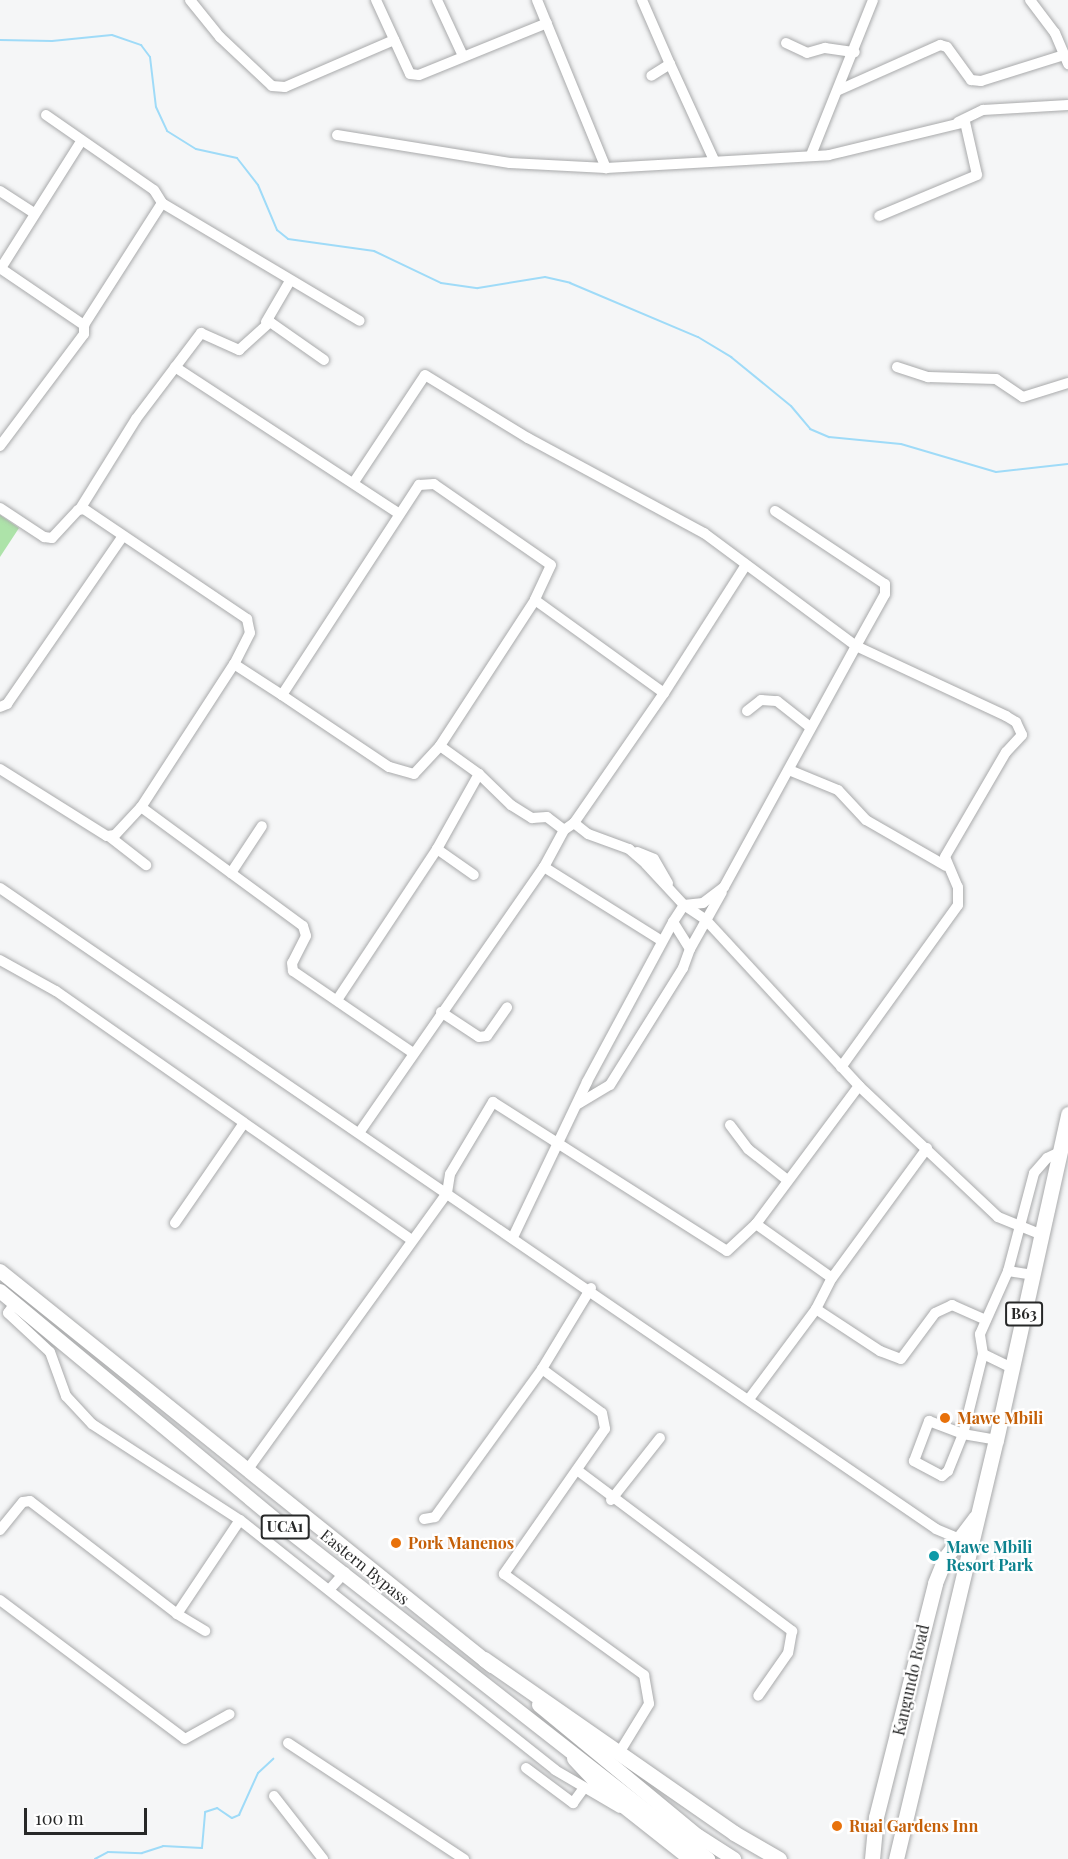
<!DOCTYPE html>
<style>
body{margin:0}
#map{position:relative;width:1068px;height:1859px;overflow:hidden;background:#f5f6f7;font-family:"Playfair Display",serif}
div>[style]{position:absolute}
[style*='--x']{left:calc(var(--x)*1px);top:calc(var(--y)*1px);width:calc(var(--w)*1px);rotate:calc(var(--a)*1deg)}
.green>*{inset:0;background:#ade3a9}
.stream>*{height:2px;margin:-1px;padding:0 1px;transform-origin:1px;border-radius:1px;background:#9fdbf8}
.roads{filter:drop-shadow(0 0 2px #a9aaab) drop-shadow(0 0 2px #a9aaab)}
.minor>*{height:10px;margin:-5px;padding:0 5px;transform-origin:5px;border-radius:5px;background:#fff}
.major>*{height:14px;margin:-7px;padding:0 7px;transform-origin:7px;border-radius:7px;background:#fff}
.highway>*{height:15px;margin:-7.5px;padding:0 7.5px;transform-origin:7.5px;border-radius:7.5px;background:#fff}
.dots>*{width:16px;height:16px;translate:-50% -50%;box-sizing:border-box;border:3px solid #fff;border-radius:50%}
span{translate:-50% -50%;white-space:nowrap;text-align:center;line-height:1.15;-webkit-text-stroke:4.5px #fff;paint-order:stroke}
.shield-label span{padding:2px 4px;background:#fff;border:2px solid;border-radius:4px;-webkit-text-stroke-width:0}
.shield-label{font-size:15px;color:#272828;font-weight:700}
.food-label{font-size:16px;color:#c56008;font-weight:700}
.left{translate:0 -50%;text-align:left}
.culture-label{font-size:16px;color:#0d838f;font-weight:700}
.street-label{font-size:16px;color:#272828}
.scale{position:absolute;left:24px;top:1808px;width:123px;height:27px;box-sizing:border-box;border:3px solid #272828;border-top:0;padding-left:8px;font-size:18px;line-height:21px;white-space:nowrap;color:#272828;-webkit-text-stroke:4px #fff;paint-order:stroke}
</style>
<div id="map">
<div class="green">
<div style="clip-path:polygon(0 515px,19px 528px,0 557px)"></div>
</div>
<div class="stream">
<div style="--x:0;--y:40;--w:52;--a:1.1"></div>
<div style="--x:52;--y:41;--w:60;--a:-5.7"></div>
<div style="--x:112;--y:35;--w:31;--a:19"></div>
<div style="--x:141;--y:45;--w:15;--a:53"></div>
<div style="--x:150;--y:57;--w:50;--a:83.2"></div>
<div style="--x:156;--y:107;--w:26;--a:65"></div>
<div style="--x:167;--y:131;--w:34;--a:32"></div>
<div style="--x:196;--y:149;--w:42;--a:12.4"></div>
<div style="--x:237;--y:158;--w:34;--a:52"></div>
<div style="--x:258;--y:185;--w:49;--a:67.1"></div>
<div style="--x:277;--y:230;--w:14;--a:39"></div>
<div style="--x:288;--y:239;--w:87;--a:7.9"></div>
<div style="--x:374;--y:251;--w:74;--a:25.5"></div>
<div style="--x:441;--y:283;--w:37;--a:8"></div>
<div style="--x:478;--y:288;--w:68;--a:-9.3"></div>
<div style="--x:545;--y:277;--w:26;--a:13"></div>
<div style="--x:570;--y:283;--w:139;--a:22.9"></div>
<div style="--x:698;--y:337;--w:39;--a:31"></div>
<div style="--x:731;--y:357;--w:77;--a:39.2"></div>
<div style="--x:791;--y:406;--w:30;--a:50"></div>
<div style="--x:810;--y:429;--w:21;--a:23"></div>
<div style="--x:829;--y:437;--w:72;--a:5.6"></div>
<div style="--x:901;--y:444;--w:99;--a:16.4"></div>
<div style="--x:996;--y:472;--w:72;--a:-6.3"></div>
<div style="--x:95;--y:1859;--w:15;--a:-28"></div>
<div style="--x:108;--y:1852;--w:34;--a:2"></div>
<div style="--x:142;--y:1853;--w:22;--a:-18"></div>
<div style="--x:163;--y:1846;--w:39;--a:3"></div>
<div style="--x:202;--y:1848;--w:36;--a:-85"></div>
<div style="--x:205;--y:1812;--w:13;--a:-18"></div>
<div style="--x:217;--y:1808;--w:18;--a:34"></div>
<div style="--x:232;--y:1818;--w:8;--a:-23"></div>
<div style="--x:239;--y:1815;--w:46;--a:-65.7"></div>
<div style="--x:258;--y:1773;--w:21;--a:-43"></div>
</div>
<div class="roads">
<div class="minor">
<div style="--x:190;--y:0;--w:48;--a:51"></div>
<div style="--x:220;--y:37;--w:71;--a:43.3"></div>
<div style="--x:272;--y:86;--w:13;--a:4"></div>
<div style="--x:285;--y:87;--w:119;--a:-23.3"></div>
<div style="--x:376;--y:0;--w:81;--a:65.3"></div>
<div style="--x:410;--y:74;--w:9;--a:6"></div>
<div style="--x:419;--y:75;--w:138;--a:-22.1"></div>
<div style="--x:437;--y:0;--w:62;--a:65.1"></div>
<div style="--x:537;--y:0;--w:182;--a:67.7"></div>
<div style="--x:642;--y:0;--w:70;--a:66.4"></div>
<div style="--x:670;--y:64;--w:22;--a:148"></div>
<div style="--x:1030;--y:0;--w:41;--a:52.9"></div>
<div style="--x:1055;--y:33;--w:34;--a:67"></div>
<div style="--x:786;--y:43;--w:23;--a:25"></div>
<div style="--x:807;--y:53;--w:19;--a:-16"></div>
<div style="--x:825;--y:48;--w:30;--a:8"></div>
<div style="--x:670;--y:64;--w:106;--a:65.4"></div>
<div style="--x:839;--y:90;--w:111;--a:-24"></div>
<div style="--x:940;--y:45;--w:7;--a:16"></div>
<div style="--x:947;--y:47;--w:41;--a:54"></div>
<div style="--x:971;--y:80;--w:10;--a:6"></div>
<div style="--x:981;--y:81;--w:87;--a:-17.4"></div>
<div style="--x:46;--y:115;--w:131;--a:34.8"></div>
<div style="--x:154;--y:190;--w:15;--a:58"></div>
<div style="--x:162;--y:203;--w:145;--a:122.6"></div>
<div style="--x:958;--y:122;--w:28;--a:-26"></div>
<div style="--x:983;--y:110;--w:85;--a:-3.4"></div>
<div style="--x:337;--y:135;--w:175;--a:9.2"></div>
<div style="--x:510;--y:163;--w:96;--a:3"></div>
<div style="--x:606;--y:168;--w:223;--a:-3.3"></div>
<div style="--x:829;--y:155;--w:140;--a:-13.6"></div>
<div style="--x:965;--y:122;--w:54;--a:77.2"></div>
<div style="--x:977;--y:175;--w:106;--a:157.3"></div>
<div style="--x:811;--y:155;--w:167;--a:-68.2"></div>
<div style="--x:0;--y:191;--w:40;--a:32.9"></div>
<div style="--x:162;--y:203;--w:230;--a:30.8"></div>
<div style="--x:0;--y:268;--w:102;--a:34.2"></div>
<div style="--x:84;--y:325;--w:9;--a:90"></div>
<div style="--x:84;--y:334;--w:140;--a:126.9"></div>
<div style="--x:1;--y:268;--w:151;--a:-57.7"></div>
<div style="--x:266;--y:322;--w:48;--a:-59.7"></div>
<div style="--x:175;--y:367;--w:267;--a:33.2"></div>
<div style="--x:897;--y:367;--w:33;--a:18"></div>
<div style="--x:928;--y:377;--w:68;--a:1.7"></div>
<div style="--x:996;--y:379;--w:32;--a:34"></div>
<div style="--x:1023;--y:397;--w:47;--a:-17.3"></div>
<div style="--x:354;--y:482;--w:128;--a:-56.4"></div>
<div style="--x:425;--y:375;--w:121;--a:31.5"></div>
<div style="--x:528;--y:438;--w:200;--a:28.4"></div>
<div style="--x:704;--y:533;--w:189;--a:36.6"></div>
<div style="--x:856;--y:646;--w:275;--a:118.7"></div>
<div style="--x:724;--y:887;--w:26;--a:143"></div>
<div style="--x:703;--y:903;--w:19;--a:174"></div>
<div style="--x:684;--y:905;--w:20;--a:123"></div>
<div style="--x:673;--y:922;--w:182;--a:118.3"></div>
<div style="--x:587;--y:1082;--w:172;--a:115.5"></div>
<div style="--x:0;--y:508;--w:53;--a:33.4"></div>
<div style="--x:44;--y:537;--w:8;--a:7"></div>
<div style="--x:52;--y:538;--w:38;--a:-47"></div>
<div style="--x:78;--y:510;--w:6;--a:-9"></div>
<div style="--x:84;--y:509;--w:197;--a:34"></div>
<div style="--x:247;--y:619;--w:14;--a:78"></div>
<div style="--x:250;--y:633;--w:35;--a:117"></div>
<div style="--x:234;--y:664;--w:57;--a:32.9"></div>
<div style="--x:282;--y:695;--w:251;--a:-56.9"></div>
<div style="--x:419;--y:485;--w:15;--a:-4"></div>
<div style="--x:434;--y:484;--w:142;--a:34.7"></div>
<div style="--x:551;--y:565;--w:38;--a:115"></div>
<div style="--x:535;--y:600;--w:174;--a:123.1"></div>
<div style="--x:440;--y:746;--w:38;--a:133"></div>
<div style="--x:414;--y:774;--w:26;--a:-164"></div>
<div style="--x:389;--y:767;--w:129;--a:-146.1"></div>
<div style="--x:80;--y:509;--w:106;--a:-58.1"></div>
<div style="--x:136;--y:419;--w:108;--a:-52.9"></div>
<div style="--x:201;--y:333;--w:42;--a:24.1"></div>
<div style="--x:239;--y:350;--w:42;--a:-42.1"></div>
<div style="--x:270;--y:322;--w:66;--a:35.1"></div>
<div style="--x:775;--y:511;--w:132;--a:33.6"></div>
<div style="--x:885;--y:584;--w:10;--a:90"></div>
<div style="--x:885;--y:594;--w:60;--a:119.1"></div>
<div style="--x:856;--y:646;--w:166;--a:25"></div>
<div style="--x:1006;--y:716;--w:12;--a:31"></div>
<div style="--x:1016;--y:722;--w:14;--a:65"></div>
<div style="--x:1022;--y:735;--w:23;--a:133"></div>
<div style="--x:1006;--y:752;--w:121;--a:120.2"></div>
<div style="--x:945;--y:857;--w:33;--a:67"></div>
<div style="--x:958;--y:887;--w:18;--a:90"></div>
<div style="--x:958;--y:905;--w:200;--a:125.8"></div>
<div style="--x:535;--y:600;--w:159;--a:35.8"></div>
<div style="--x:234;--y:664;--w:171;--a:123"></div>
<div style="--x:141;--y:807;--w:201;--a:36.3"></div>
<div style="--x:303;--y:926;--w:10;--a:73"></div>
<div style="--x:306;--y:936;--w:30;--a:117"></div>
<div style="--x:292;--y:963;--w:8;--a:83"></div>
<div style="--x:293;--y:971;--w:145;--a:34.3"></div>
<div style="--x:0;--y:707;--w:8;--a:-23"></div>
<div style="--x:7;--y:704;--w:204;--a:-55.4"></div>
<div style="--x:747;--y:711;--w:18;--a:-38"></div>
<div style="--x:761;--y:700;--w:16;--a:4"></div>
<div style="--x:777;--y:701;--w:42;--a:38.2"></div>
<div style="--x:440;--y:746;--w:48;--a:35.7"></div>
<div style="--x:479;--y:774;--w:45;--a:44.1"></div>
<div style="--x:511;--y:805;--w:25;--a:32"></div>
<div style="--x:532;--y:818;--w:15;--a:-4"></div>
<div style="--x:547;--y:817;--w:21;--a:37"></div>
<div style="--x:564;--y:830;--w:12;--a:-35"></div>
<div style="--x:574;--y:823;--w:158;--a:-55.3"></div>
<div style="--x:664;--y:693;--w:152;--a:-57.4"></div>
<div style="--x:0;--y:769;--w:126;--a:32.1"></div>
<div style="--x:107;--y:836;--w:8;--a:-7"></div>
<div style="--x:115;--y:835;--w:38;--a:-47"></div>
<div style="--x:789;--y:770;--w:53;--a:22.2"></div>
<div style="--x:838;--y:790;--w:41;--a:47"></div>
<div style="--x:866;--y:820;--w:92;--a:29.9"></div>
<div style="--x:574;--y:823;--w:18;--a:38"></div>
<div style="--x:588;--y:834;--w:44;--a:20.1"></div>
<div style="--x:629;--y:849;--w:23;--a:41"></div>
<div style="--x:646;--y:864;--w:56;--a:47.2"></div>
<div style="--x:684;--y:905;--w:27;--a:34"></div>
<div style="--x:706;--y:920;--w:226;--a:47.3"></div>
<div style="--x:110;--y:837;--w:46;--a:37.9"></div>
<div style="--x:437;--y:849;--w:45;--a:35.1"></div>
<div style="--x:637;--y:852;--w:18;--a:22"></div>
<div style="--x:654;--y:859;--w:28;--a:60"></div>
<div style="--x:544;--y:867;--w:139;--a:32.1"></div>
<div style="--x:231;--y:873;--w:56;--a:-56.6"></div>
<div style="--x:0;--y:888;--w:1134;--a:34.4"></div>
<div style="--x:936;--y:1529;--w:25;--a:23"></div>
<div style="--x:690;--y:949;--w:65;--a:-60.7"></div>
<div style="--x:0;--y:960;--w:64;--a:29"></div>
<div style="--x:56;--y:991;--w:434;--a:35"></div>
<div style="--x:337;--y:1000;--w:181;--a:-56.5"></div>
<div style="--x:437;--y:849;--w:86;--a:-60.8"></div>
<div style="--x:441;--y:1012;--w:45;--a:33.3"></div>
<div style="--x:479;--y:1037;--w:8;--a:-7"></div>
<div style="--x:487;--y:1036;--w:35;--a:-55"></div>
<div style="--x:578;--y:1104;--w:37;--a:-31"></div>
<div style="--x:610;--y:1085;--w:138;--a:-58"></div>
<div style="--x:683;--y:968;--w:20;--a:-70"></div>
<div style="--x:690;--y:949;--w:32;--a:-122"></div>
<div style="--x:730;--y:1125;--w:30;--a:53"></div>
<div style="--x:748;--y:1149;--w:48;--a:38.3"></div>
<div style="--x:359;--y:1133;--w:324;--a:-55.2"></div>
<div style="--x:544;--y:867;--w:42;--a:-61.6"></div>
<div style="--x:175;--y:1223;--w:121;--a:-55.4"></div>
<div style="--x:756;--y:1224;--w:93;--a:35.4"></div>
<div style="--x:832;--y:1278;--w:161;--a:-53.8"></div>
<div style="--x:1008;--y:1271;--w:25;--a:9"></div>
<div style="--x:591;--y:1288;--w:95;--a:121.2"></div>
<div style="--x:542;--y:1369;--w:74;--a:36.3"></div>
<div style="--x:602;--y:1413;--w:16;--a:79"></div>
<div style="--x:605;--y:1429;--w:177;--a:124.9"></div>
<div style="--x:504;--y:1574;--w:173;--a:35.8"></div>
<div style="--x:644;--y:1675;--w:29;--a:80"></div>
<div style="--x:649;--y:1704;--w:57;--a:121.5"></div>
<div style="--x:15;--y:1303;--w:12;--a:125"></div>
<div style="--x:8;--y:1313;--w:57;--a:42.9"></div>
<div style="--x:50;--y:1352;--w:47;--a:70"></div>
<div style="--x:66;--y:1396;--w:38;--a:47"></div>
<div style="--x:92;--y:1424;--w:176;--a:33"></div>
<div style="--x:240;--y:1520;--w:402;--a:38.4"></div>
<div style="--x:555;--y:1770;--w:75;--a:30.3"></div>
<div style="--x:816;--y:1309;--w:77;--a:33.3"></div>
<div style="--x:880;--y:1351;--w:22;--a:21"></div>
<div style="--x:901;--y:1359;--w:57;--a:-53.5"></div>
<div style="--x:935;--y:1313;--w:19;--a:-25"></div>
<div style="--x:952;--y:1305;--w:37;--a:24"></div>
<div style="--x:983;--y:1354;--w:82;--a:104"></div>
<div style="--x:963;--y:1434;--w:40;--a:112"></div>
<div style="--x:948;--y:1471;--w:8;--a:140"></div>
<div style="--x:942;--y:1476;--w:32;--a:-152"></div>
<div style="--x:914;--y:1461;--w:43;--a:-69.4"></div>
<div style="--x:929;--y:1421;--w:36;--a:21"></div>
<div style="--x:963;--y:1434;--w:34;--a:10"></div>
<div style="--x:1012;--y:1368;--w:32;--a:-154"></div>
<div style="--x:983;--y:1354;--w:20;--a:-99"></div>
<div style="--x:980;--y:1334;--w:69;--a:-66"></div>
<div style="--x:1008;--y:1271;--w:101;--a:-75.1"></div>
<div style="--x:1034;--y:1173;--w:20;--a:-49"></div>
<div style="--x:1047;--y:1158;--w:14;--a:-25"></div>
<div style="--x:749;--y:1399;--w:112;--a:-53.3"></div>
<div style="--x:816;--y:1309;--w:35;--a:-63"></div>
<div style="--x:248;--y:1469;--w:340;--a:-54.2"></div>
<div style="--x:447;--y:1193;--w:19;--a:-81"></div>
<div style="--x:450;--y:1174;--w:84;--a:-59.2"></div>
<div style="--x:493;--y:1102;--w:277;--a:32.5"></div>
<div style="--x:727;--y:1251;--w:40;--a:-43"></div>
<div style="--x:756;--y:1224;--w:172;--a:-53.3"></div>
<div style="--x:859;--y:1086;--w:191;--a:43.3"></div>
<div style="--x:998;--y:1217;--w:48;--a:22.2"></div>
<div style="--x:577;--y:1470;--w:269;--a:36.8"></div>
<div style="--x:792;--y:1631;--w:22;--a:100"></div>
<div style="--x:788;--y:1653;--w:52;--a:124.9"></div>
<div style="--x:611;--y:1500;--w:79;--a:-51.7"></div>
<div style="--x:424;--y:1519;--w:11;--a:-10"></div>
<div style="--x:435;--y:1517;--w:183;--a:-54.1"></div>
<div style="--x:0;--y:1530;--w:36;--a:-51"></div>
<div style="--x:23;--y:1502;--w:7;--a:-8"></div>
<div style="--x:30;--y:1501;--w:185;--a:37.5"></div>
<div style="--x:177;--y:1614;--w:113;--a:-56.2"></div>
<div style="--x:329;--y:1590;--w:24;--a:-48"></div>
<div style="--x:0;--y:1600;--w:231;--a:36.9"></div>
<div style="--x:185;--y:1739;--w:51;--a:-29.1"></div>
<div style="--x:177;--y:1614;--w:33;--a:31"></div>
<div style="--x:288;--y:1743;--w:211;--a:33.4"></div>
<div style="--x:526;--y:1768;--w:59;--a:36.7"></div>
<div style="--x:573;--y:1803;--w:17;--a:-54"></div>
<div style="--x:274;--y:1796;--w:80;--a:52.1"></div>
</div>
<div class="major">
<div style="--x:0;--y:1271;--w:631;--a:38.76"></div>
<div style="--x:0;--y:1291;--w:377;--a:39.7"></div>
<div style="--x:290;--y:1532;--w:531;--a:38.04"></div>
<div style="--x:539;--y:1705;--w:206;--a:39.5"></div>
<div style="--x:698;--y:1836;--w:43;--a:32.6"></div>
</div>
<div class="highway">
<div style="--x:484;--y:1659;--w:305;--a:34.8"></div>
<div style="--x:734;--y:1833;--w:52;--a:30"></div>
<div style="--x:574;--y:1758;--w:44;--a:46.8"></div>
<div style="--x:604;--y:1790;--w:111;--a:38.4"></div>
<div style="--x:872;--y:1859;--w:42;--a:-84.6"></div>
<div style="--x:876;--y:1817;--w:241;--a:-75.8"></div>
<div style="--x:935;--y:1583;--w:27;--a:-68"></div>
<div style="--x:945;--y:1558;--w:51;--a:-52.9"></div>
<div style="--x:896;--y:1859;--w:431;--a:-76.6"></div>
<div style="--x:996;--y:1440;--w:334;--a:-77.5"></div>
</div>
</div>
<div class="dots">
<div style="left:945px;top:1418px;background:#e8710a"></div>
<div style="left:396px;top:1543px;background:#e8710a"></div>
<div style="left:934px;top:1556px;background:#0f9aa8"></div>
<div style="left:837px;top:1826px;background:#e8710a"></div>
</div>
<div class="shield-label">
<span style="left:1024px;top:1314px">B63</span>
<span style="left:285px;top:1527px">UCA1</span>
</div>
<div class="food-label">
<span class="left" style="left:957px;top:1418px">Mawe Mbili</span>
<span class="left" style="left:408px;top:1543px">Pork Manenos</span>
<span class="left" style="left:849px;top:1826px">Ruai Gardens Inn</span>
</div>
<div class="culture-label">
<span class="left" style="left:946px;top:1556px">Mawe Mbili<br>Resort Park</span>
</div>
<div class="street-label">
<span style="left:365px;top:1567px;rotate:39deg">Eastern Bypass</span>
<span style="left:911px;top:1680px;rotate:-77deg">Kangundo Road</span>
</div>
<div class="scale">100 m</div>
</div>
